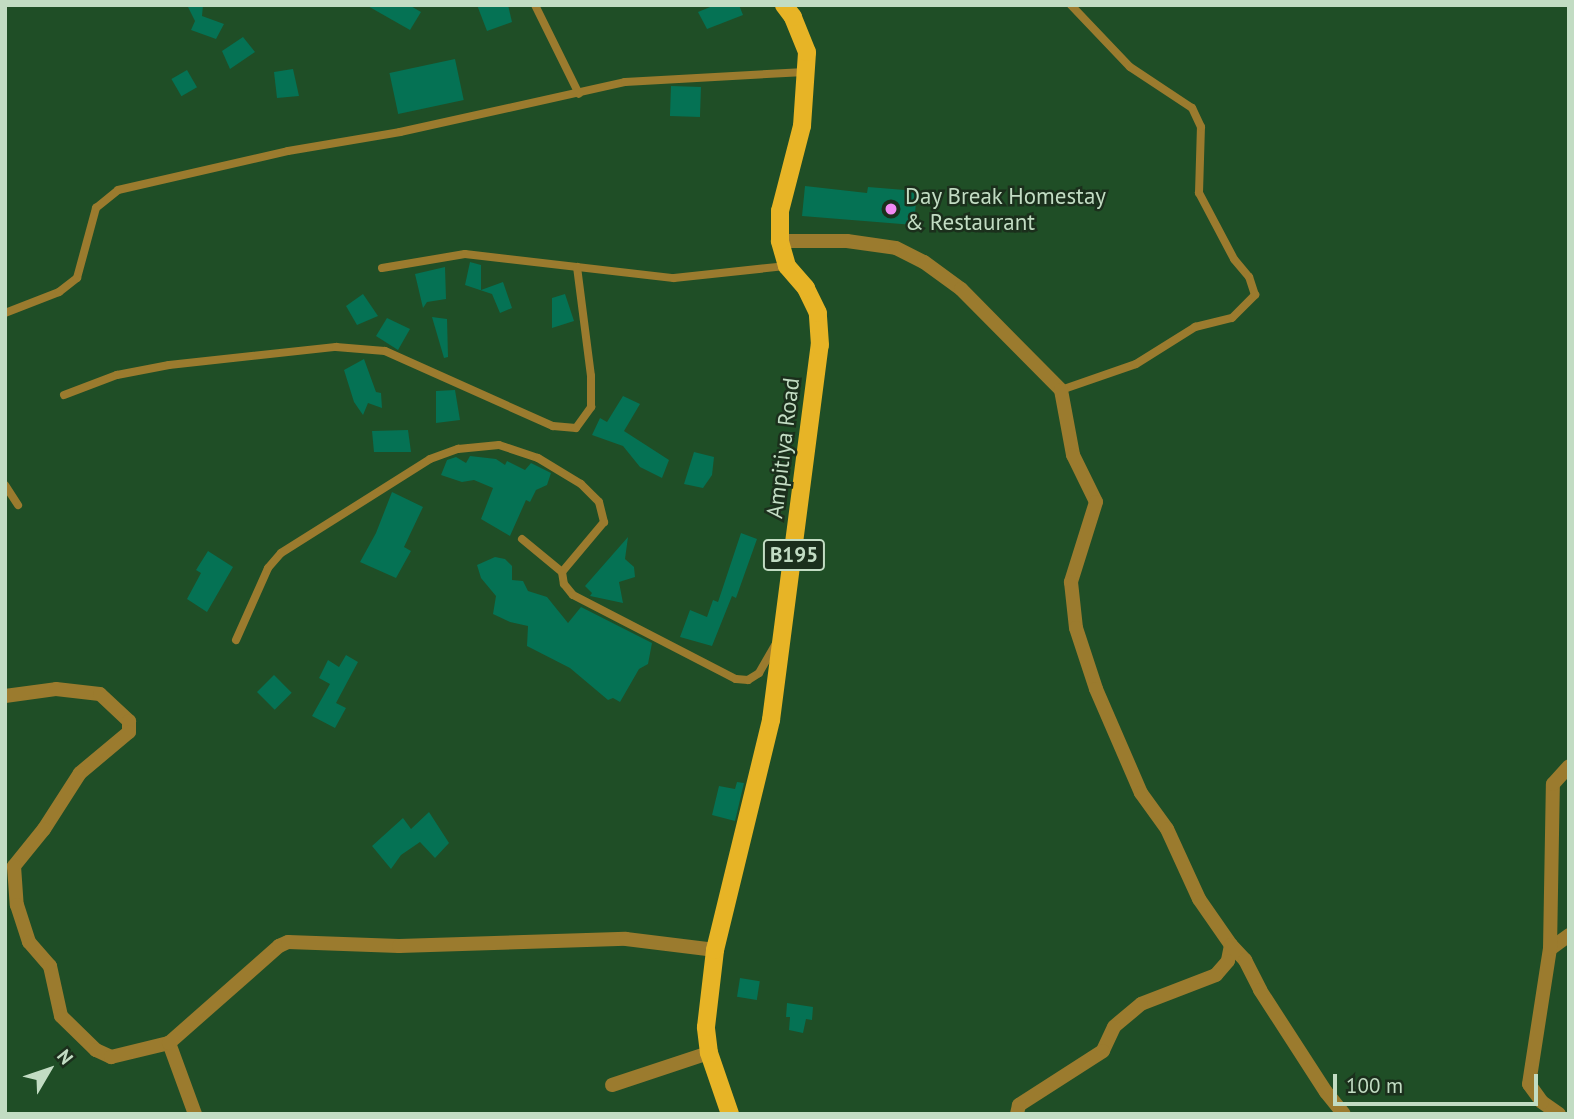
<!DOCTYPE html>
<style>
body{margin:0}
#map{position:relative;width:1574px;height:1119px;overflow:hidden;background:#1f4e26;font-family:"PT Sans",sans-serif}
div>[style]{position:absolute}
.building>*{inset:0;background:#057254;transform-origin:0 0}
.lane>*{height:8px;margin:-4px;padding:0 4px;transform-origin:4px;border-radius:4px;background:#9b7b2e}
.street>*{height:14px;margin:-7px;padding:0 7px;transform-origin:7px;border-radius:7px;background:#9b7b2e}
.primary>*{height:18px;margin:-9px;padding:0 9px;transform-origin:9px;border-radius:9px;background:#e7b426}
.dots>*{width:19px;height:19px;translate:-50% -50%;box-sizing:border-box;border:4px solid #1b2f1c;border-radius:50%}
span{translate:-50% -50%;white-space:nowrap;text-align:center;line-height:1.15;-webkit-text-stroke:5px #1b2f1c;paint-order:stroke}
.shield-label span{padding:2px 5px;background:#1b2f1c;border:2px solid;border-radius:5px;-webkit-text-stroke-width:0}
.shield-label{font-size:21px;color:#c2dcc3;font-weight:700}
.poi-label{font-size:23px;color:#c2dcc3}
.left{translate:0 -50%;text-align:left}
.street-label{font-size:23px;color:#c2dcc3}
.frame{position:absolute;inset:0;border:7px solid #c2dcc3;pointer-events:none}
.north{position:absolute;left:14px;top:1035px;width:70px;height:70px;-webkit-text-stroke:5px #1b2f1c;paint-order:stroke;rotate:51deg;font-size:19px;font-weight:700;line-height:28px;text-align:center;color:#c2dcc3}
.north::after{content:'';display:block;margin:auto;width:24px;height:32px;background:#c2dcc3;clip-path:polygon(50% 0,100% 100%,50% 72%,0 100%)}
.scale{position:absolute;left:1333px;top:1074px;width:205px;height:32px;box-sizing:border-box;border:4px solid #c2dcc3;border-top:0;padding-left:9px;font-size:21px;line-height:24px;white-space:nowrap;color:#c2dcc3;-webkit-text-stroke:5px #1b2f1c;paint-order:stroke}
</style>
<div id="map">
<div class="building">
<i style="clip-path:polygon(187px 5px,203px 5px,202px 16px,224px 24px,216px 39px,191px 30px,195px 21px)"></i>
<i style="clip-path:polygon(366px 5px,409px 5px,421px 12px,410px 30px)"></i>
<i style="clip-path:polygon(477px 5px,508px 5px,512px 22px,487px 31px)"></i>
<i style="clip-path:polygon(715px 5px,739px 5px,743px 15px,707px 29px,698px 12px)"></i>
<i style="clip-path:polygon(243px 37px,255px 52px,230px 69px,222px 51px)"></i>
<i style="left:455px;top:59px;width:42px;height:67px;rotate:78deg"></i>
<i style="clip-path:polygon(293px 69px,299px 96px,277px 98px,274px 72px)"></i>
<i style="left:187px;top:70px;width:20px;height:18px;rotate:60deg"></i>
<i style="left:671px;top:86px;width:30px;height:30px;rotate:2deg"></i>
<i style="clip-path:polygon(805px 186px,867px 193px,868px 187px,917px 191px,914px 225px,802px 216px)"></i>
<i style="clip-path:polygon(470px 262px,481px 265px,481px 290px,503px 282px,512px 308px,500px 313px,492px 294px,465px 285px)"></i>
<i style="clip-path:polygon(445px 267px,446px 299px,427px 302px,423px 308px,415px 274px)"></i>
<i style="clip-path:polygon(363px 294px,378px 316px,357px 325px,346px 306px)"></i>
<i style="clip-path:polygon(565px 294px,574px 321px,552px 328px,552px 298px)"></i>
<i style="clip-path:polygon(432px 317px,447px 319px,448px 357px,444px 358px)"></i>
<i style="clip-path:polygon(387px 318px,410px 329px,398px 350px,376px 336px)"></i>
<i style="clip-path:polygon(364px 359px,376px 392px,381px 393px,382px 408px,368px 403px,363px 415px,354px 402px,344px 370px)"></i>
<i style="clip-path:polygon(455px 390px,460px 420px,436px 423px,436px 391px)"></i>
<i style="clip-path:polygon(623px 396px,640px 404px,624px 431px,669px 460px,662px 478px,640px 467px,623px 446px,592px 435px,600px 418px,607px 422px)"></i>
<i style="clip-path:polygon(408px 430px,411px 452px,374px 452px,372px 431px)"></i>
<i style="clip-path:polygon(694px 452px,714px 457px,712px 475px,703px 488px,684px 484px)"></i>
<i style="clip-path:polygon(470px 456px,496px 459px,505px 465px,507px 461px,525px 470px,531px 463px,551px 473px,547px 485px,536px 490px,530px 502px,526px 500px,510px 536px,481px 519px,493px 488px,474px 480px,462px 482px,441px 475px,447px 460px,456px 457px,466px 463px)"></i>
<i style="clip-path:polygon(392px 492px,423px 507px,404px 547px,411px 551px,396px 578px,360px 562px,376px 533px)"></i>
<i style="clip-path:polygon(741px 533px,757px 539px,736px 598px,732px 596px,712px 646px,680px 637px,690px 610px,707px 617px,713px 600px,718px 602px)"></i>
<i style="clip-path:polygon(628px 537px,625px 559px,634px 567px,635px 577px,619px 582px,623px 603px,590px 596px,592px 593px,585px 586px)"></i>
<i style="clip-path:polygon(208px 551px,233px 567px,207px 612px,187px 599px,201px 573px,196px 570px)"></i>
<i style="clip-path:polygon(495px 557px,505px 559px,512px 566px,512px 580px,523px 581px,528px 591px,547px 597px,568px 623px,581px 607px,652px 643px,648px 664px,639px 669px,620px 702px,613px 698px,608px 700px,570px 668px,527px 646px,528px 626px,510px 622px,493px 614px,496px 596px,481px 578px,477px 565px)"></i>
<i style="clip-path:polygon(346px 655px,358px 662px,336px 703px,346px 708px,335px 728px,312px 716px,330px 684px,319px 678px,328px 660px,339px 667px)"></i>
<i style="left:274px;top:675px;width:25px;height:24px;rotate:45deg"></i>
<i style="clip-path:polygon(737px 782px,744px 783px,735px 821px,712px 815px,719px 786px,735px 789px)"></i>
<i style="clip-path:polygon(429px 812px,449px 843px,435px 858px,420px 842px,401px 855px,391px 869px,372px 846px,403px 818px,411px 829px)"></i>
<i style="left:740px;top:978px;width:20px;height:19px;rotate:9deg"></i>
<i style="clip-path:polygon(787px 1003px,813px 1007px,812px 1020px,806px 1019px,803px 1033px,789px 1030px,790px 1017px,786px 1017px)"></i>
</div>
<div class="lane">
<i style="left:535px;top:5px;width:99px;rotate:63.7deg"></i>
<i style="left:382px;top:268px;width:84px;rotate:-9.6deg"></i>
<i style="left:465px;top:254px;width:210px;rotate:6.6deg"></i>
<i style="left:674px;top:278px;width:114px;rotate:-6.1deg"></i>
<i style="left:5px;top:313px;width:58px;rotate:-21.3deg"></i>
<i style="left:59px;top:292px;width:23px;rotate:-38deg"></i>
<i style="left:77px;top:278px;width:73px;rotate:-74.8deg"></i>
<i style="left:96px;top:208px;width:28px;rotate:-39deg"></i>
<i style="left:118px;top:190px;width:174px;rotate:-12.9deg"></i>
<i style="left:288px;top:151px;width:114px;rotate:-9.6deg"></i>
<i style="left:400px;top:132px;width:230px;rotate:-12.5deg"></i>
<i style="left:625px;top:82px;width:180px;rotate:-3.2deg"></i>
<i style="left:1061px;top:390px;width:79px;rotate:-19.1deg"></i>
<i style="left:1136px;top:364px;width:70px;rotate:-32.1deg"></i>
<i style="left:1195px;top:327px;width:38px;rotate:-14deg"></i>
<i style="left:1232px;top:318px;width:33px;rotate:-45deg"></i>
<i style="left:1255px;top:295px;width:19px;rotate:-108deg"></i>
<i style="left:1249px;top:277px;width:23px;rotate:-130deg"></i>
<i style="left:1234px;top:259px;width:75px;rotate:-117.9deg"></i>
<i style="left:1199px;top:193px;width:66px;rotate:-88.3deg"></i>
<i style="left:1201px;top:127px;width:21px;rotate:-115deg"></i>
<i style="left:1192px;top:108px;width:74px;rotate:-146.5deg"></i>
<i style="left:1130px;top:67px;width:86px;rotate:-133.6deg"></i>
<i style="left:64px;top:395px;width:57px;rotate:-20.7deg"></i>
<i style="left:117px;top:375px;width:53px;rotate:-10.9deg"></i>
<i style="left:169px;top:365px;width:168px;rotate:-6.2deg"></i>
<i style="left:336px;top:347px;width:49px;rotate:4.7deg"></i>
<i style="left:385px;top:351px;width:184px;rotate:24.1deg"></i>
<i style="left:553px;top:426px;width:23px;rotate:5deg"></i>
<i style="left:576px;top:428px;width:26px;rotate:-54deg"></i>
<i style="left:591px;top:407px;width:31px;rotate:-90deg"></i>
<i style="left:591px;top:376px;width:110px;rotate:-97.3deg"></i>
<i style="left:5px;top:485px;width:24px;rotate:57deg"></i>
<i style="left:522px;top:539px;width:52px;rotate:39.5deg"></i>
<i style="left:236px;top:640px;width:79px;rotate:-66deg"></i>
<i style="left:268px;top:568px;width:20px;rotate:-49deg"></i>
<i style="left:281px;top:553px;width:176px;rotate:-32.2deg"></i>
<i style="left:430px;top:459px;width:30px;rotate:-20deg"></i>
<i style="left:458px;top:449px;width:41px;rotate:-5.6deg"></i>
<i style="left:499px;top:445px;width:41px;rotate:18.4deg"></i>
<i style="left:538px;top:458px;width:50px;rotate:31.2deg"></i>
<i style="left:581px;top:484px;width:25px;rotate:45deg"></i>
<i style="left:599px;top:502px;width:21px;rotate:76deg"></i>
<i style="left:604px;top:522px;width:65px;rotate:130deg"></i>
<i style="left:562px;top:572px;width:12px;rotate:81deg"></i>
<i style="left:564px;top:584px;width:14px;rotate:51deg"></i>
<i style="left:573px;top:595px;width:183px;rotate:27.3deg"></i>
<i style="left:736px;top:679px;width:12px;rotate:5deg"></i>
<i style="left:748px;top:680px;width:13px;rotate:-32deg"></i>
<i style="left:759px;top:673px;width:34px;rotate:-60deg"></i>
</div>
<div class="street">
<i style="left:780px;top:241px;width:67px"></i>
<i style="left:847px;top:241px;width:49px;rotate:8.1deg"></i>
<i style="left:896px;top:248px;width:31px;rotate:27deg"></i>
<i style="left:924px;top:262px;width:46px;rotate:36.1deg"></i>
<i style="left:961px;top:289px;width:142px;rotate:45.3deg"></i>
<i style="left:1061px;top:390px;width:66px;rotate:79.5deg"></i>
<i style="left:1073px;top:455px;width:52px;rotate:63.9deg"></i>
<i style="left:1096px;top:502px;width:84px;rotate:107.4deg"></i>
<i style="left:1071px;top:582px;width:46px;rotate:83.8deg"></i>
<i style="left:1076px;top:628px;width:64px;rotate:71.8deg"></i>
<i style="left:1096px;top:689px;width:113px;rotate:66.6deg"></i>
<i style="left:1141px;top:793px;width:44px;rotate:54.2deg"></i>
<i style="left:1167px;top:829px;width:77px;rotate:65.4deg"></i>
<i style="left:1199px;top:899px;width:56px;rotate:55.2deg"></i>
<i style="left:1231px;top:945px;width:16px;rotate:101deg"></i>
<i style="left:1228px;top:961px;width:18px;rotate:131deg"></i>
<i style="left:1216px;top:975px;width:80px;rotate:158.9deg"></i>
<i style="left:1141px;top:1004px;width:35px;rotate:140deg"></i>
<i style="left:1114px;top:1027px;width:26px;rotate:115deg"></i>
<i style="left:1103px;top:1051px;width:100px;rotate:147.3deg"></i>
<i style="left:1019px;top:1105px;width:9px;rotate:103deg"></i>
<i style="left:5px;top:696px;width:51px;rotate:-7.8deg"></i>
<i style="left:56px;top:689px;width:44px;rotate:6.5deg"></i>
<i style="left:100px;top:694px;width:40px;rotate:43deg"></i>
<i style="left:129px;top:721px;width:11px;rotate:90deg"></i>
<i style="left:129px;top:732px;width:64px;rotate:140.1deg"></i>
<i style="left:80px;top:773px;width:67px;rotate:122.7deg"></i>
<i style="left:44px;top:829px;width:48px;rotate:129deg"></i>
<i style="left:14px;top:866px;width:39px;rotate:86deg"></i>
<i style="left:17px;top:905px;width:39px;rotate:72deg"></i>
<i style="left:29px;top:942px;width:32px;rotate:49deg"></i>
<i style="left:50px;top:966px;width:51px;rotate:77.6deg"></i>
<i style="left:61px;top:1016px;width:49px;rotate:44.2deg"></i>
<i style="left:96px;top:1050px;width:17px;rotate:25deg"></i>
<i style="left:111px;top:1057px;width:60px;rotate:-13.6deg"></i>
<i style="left:1231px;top:945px;width:21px;rotate:47deg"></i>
<i style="left:1245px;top:960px;width:34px;rotate:63deg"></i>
<i style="left:1260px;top:990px;width:121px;rotate:57.1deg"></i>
<i style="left:1326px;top:1092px;width:28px;rotate:51deg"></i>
<i style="left:1550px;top:949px;width:24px;rotate:-36deg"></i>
<i style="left:612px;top:1085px;width:102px;rotate:-18.3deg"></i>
<i style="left:195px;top:1114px;width:76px;rotate:-110.1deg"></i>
<i style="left:169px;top:1043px;width:147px;rotate:-41.4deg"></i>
<i style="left:279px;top:946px;width:10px;rotate:-24deg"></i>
<i style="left:288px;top:942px;width:111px;rotate:2.1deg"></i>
<i style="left:399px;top:946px;width:227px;rotate:-1.8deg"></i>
<i style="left:626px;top:939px;width:90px;rotate:7deg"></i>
<i style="left:1559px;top:1114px;width:21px;rotate:-145deg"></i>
<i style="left:1542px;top:1102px;width:22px;rotate:-126deg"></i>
<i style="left:1529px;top:1084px;width:137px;rotate:-81.2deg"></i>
<i style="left:1550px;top:949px;width:165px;rotate:-89deg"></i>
<i style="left:1553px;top:784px;width:24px;rotate:-48deg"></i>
</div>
<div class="primary">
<i style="left:730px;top:1114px;width:65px;rotate:-109deg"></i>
<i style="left:709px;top:1053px;width:26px;rotate:-97deg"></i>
<i style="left:706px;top:1027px;width:78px;rotate:-83.3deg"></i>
<i style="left:715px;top:950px;width:237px;rotate:-76.3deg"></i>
<i style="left:771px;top:720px;width:378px;rotate:-82.6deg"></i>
<i style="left:820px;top:345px;width:32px;rotate:-94deg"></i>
<i style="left:818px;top:313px;width:28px;rotate:-116deg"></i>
<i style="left:806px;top:288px;width:29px;rotate:-131deg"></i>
<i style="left:787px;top:266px;width:26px;rotate:-106deg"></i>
<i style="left:780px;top:241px;width:30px;rotate:-90deg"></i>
<i style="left:780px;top:211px;width:88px;rotate:-75.5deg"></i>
<i style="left:802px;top:126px;width:74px;rotate:-86.1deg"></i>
<i style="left:807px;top:52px;width:38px;rotate:-112deg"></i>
<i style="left:793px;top:17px;width:15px;rotate:-127deg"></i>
</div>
<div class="dots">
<i style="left:891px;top:209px;background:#f28af3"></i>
</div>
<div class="shield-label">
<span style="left:794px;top:555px">B195</span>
</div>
<div class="poi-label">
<span class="left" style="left:905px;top:209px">Day Break Homestay<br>&amp; Restaurant</span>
</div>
<div class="street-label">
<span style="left:783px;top:448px;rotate:-83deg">Ampitiya Road</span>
</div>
<div class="frame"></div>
<div class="north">N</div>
<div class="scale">100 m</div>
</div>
